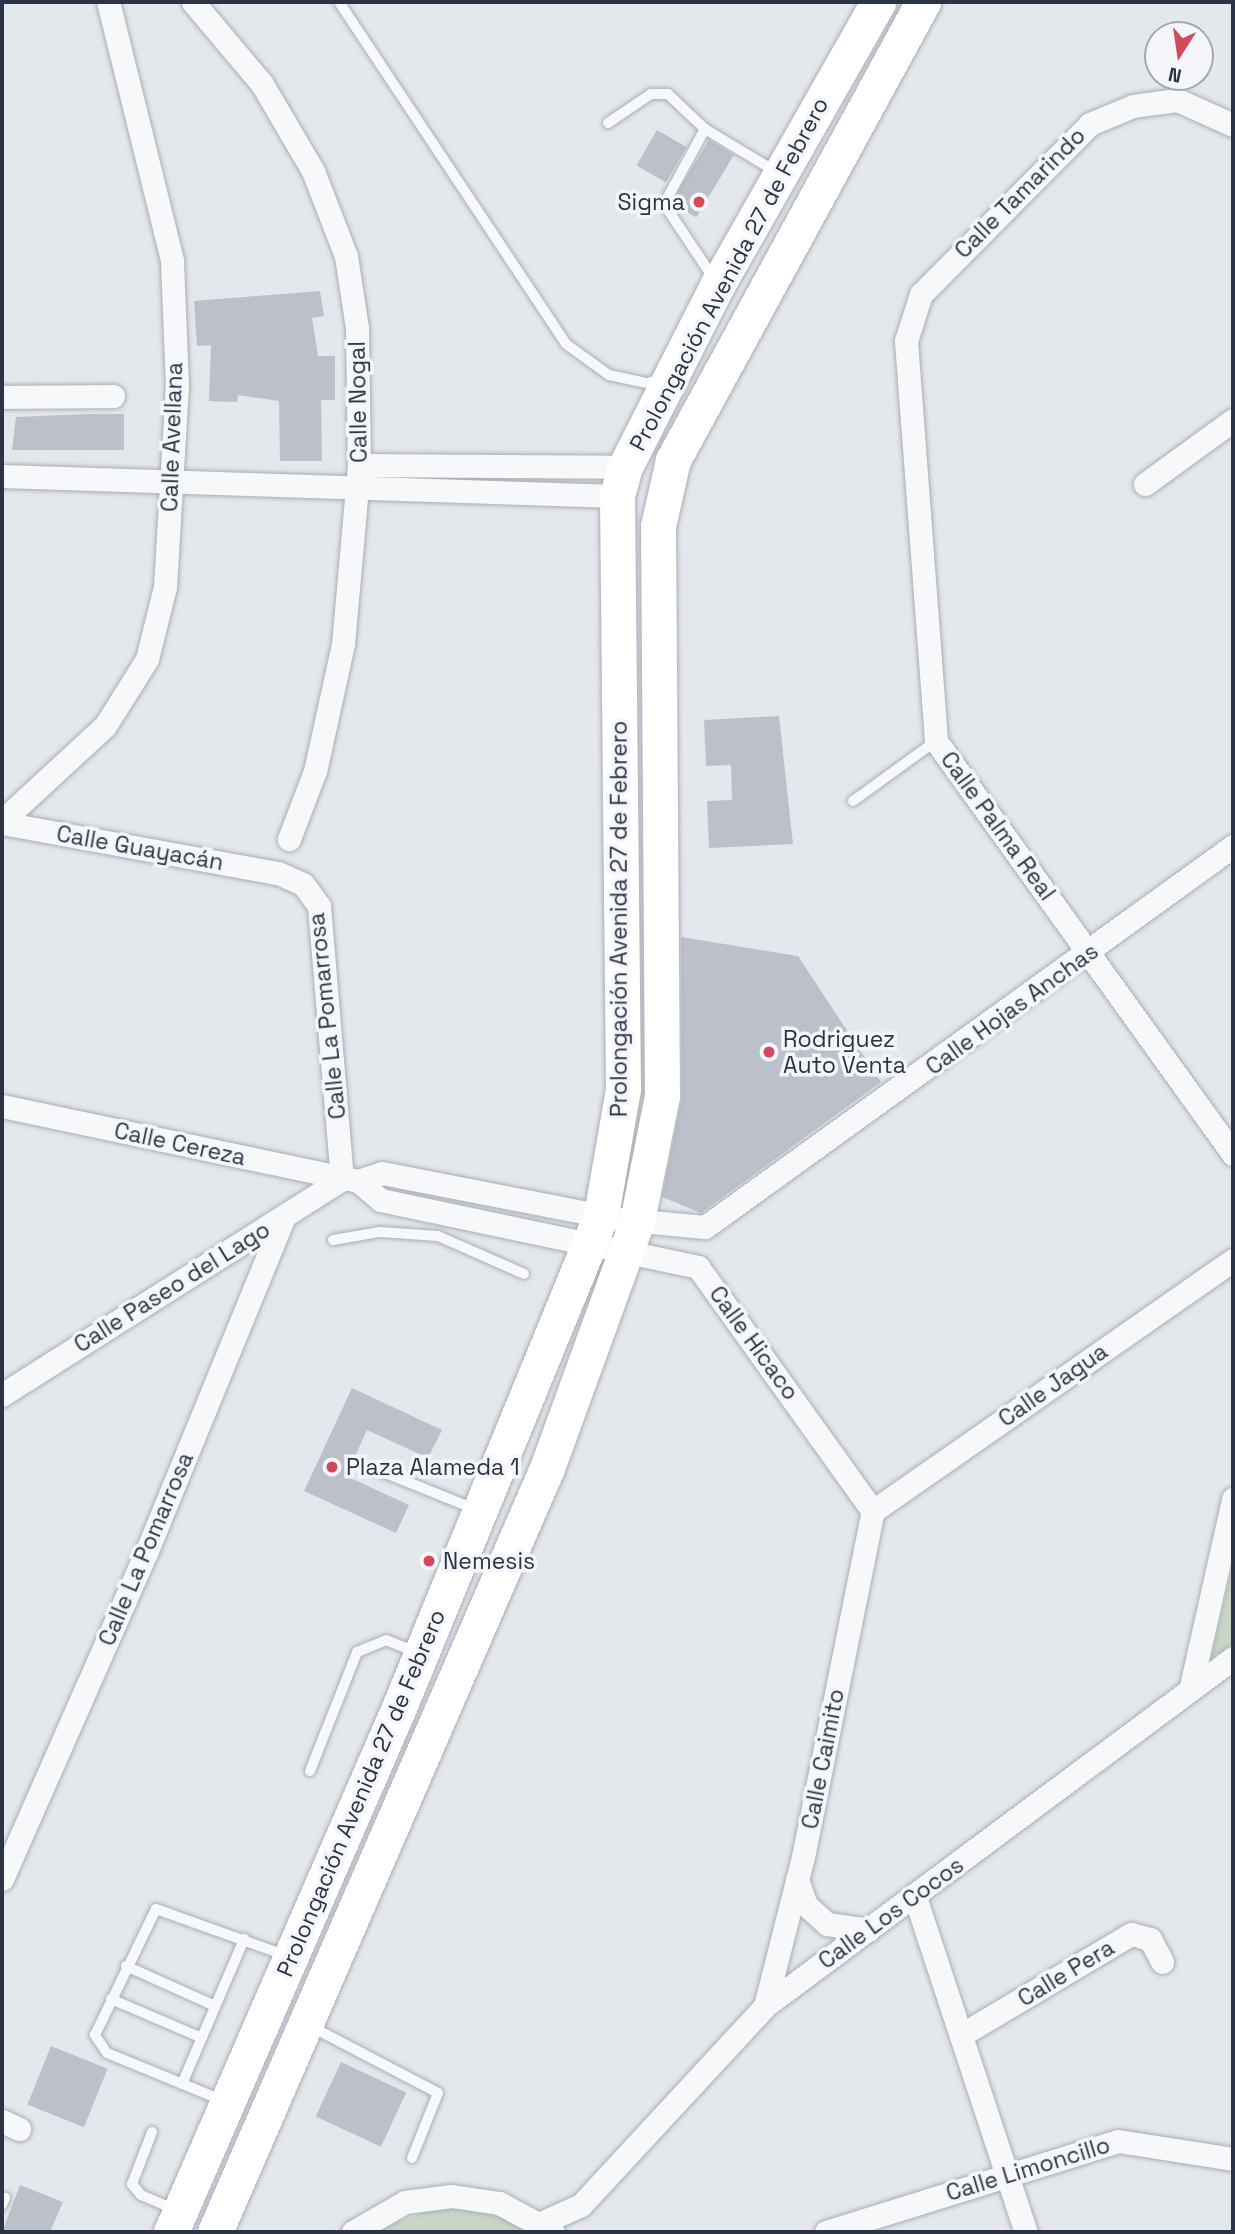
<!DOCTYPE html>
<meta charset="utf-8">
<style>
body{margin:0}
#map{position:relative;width:1235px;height:2234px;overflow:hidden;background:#e4e7ec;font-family:"Space Grotesk",sans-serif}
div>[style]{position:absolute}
.green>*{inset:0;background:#c9d6c5}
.building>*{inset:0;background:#bbc0ca;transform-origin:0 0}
.roads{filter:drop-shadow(0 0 2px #a9aeb7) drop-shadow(0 0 2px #a9aeb7)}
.lane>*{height:10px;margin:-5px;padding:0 5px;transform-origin:5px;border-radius:5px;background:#f7f8fa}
.street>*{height:23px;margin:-11.5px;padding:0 11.5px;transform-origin:11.5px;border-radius:11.5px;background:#f7f8fa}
.primary>*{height:35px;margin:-17.5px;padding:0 17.5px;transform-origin:17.5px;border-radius:17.5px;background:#fff}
.dots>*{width:19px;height:19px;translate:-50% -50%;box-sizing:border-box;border:4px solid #f4f6f9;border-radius:50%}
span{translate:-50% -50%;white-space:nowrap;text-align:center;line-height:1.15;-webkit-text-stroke:7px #f4f6f9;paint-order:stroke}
.street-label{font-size:23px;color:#2b3445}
.poi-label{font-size:23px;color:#2b3445}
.right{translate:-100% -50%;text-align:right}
.left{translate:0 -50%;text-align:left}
.frame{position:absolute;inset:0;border:4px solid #2b3445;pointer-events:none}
.north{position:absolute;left:1144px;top:21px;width:70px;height:70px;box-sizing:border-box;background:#f4f6f9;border:2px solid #a4a8b1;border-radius:50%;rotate:192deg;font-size:19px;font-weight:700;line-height:28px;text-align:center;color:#2b3445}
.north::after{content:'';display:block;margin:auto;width:24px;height:32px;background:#d1495b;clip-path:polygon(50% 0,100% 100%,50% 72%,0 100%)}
</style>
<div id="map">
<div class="green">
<i style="clip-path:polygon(1233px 1565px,1233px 1644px,1211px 1658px)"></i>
<i style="clip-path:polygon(434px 2208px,486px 2211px,534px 2232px,372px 2232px)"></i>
</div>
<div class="building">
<i style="left:657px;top:130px;width:34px;height:41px;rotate:30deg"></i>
<i style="left:709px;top:140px;width:29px;height:73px;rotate:31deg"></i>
<i style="clip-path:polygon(320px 291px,324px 316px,312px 318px,318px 356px,335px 356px,335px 400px,321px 400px,322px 461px,280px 461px,279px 401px,238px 395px,237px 402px,209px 401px,211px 345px,197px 346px,194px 301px)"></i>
<i style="clip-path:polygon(89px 414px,124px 414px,124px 450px,12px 450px,16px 417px)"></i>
<i style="clip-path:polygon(779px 716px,793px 844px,709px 848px,707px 801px,732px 800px,731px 765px,706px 766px,704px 720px)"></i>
<i style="clip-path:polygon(681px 937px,798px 956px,881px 1082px,701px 1213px,662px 1197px,682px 1096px)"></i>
<i style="clip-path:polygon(352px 1388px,442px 1430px,428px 1458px,367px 1430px,346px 1476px,409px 1505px,396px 1533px,304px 1491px)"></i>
<i style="left:51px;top:2046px;width:61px;height:63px;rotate:22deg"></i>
<i style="left:341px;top:2062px;width:72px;height:60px;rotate:25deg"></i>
<i style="clip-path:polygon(20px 2185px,63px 2202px,50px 2232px,2px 2232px)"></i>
</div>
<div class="roads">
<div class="lane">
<i style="left:339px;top:2px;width:410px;rotate:56.4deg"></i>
<i style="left:566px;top:344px;width:53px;rotate:35.8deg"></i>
<i style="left:609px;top:375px;width:39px;rotate:12deg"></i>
<i style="left:647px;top:383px;width:16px;rotate:-15deg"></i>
<i style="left:608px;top:123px;width:52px;rotate:-34deg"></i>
<i style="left:651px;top:94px;width:17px"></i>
<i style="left:668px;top:94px;width:51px;rotate:43.4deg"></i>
<i style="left:705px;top:129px;width:82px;rotate:31deg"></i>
<i style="left:705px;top:129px;width:85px;rotate:118.7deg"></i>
<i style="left:664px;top:204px;width:90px;rotate:56.3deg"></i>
<i style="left:853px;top:801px;width:102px;rotate:-35.9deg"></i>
<i style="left:333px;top:1240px;width:48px;rotate:-9.7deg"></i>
<i style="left:380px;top:1232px;width:58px;rotate:3.9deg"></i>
<i style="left:438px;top:1236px;width:94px;rotate:23.8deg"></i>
<i style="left:378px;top:1470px;width:107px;rotate:22deg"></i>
<i style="left:310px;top:1771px;width:128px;rotate:-68.4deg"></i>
<i style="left:357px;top:1652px;width:31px;rotate:-22deg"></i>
<i style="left:386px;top:1640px;width:35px;rotate:22deg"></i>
<i style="left:126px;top:1966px;width:98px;rotate:24.2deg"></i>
<i style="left:111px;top:1999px;width:99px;rotate:23.2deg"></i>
<i style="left:310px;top:2026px;width:144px;rotate:27.6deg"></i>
<i style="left:438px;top:2093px;width:70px;rotate:111.8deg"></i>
<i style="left:182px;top:2084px;width:158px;rotate:-66.8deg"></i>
<i style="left:224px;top:2101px;width:126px;rotate:-157.7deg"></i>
<i style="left:107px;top:2053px;width:22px;rotate:-124deg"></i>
<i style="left:95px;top:2035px;width:140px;rotate:-64.2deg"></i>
<i style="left:156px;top:1909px;width:139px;rotate:19.7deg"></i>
<i style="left:152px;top:2132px;width:56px;rotate:111deg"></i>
<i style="left:132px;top:2184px;width:14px;rotate:51deg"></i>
<i style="left:141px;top:2195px;width:39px;rotate:23deg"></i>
<i style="left:2px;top:2205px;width:8px;rotate:-67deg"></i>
</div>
<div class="street">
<i style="left:193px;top:2px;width:107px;rotate:49.9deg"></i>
<i style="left:262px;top:84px;width:101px;rotate:59.6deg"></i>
<i style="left:313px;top:171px;width:91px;rotate:68.8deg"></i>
<i style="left:346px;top:256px;width:73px;rotate:81.3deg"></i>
<i style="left:357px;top:328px;width:137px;rotate:89.2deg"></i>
<i style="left:359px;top:465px;width:180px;rotate:95.1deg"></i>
<i style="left:343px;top:644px;width:130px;rotate:102.4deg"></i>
<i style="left:315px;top:771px;width:73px;rotate:110.9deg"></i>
<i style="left:1233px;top:125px;width:61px;rotate:-155.9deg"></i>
<i style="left:1177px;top:100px;width:44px;rotate:172.2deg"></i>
<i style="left:1133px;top:106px;width:47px;rotate:157.3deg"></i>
<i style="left:1090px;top:124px;width:240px;rotate:134.8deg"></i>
<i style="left:921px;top:294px;width:49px;rotate:107.7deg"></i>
<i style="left:906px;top:341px;width:401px;rotate:85.7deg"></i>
<i style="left:936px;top:741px;width:509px;rotate:54.28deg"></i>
<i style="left:2px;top:397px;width:111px;rotate:-0.5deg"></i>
<i style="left:359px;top:465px;width:266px;rotate:0.4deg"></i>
<i style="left:2px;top:476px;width:615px;rotate:1.86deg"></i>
<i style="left:1145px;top:484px;width:109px;rotate:-36deg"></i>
<i style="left:2px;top:821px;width:140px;rotate:-42.7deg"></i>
<i style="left:105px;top:726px;width:79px;rotate:-57.9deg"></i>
<i style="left:147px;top:659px;width:74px;rotate:-76deg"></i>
<i style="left:165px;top:587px;width:201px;rotate:-86.6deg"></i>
<i style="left:177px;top:386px;width:126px;rotate:-92.3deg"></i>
<i style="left:172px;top:260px;width:266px;rotate:-103.9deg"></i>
<i style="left:2px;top:823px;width:280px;rotate:10.3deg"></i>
<i style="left:278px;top:873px;width:27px;rotate:24deg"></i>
<i style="left:303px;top:884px;width:27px;rotate:54deg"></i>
<i style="left:319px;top:906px;width:274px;rotate:85.2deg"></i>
<i style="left:342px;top:1179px;width:403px;rotate:147.6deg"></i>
<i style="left:2px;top:1106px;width:364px;rotate:11.9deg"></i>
<i style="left:358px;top:1181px;width:25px;rotate:-18deg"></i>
<i style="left:382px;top:1173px;width:241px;rotate:11deg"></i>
<i style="left:619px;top:1219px;width:86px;rotate:5.3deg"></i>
<i style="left:705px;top:1227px;width:651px;rotate:-35.81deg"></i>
<i style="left:358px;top:1181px;width:30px;rotate:40deg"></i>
<i style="left:381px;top:1200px;width:324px;rotate:11.9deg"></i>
<i style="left:698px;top:1267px;width:300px;rotate:54.4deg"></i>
<i style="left:873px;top:1511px;width:439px;rotate:-34.9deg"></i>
<i style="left:1191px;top:1686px;width:192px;rotate:-77.3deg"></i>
<i style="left:2px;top:1879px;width:356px;rotate:-66.2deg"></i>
<i style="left:146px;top:1553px;width:364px;rotate:-67.7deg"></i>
<i style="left:797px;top:1879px;width:28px;rotate:71deg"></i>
<i style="left:806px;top:1905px;width:28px;rotate:42deg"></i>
<i style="left:827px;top:1924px;width:42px;rotate:8.1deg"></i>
<i style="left:915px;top:1897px;width:353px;rotate:71.7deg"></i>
<i style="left:765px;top:2006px;width:154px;rotate:-75.7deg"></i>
<i style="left:803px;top:1857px;width:353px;rotate:-78.6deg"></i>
<i style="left:961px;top:2035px;width:198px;rotate:-30.7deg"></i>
<i style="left:1131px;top:1934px;width:20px;rotate:15deg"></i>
<i style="left:1150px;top:1939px;width:26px;rotate:62deg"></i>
<i style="left:2px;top:2121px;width:19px;rotate:25deg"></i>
<i style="left:541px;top:2223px;width:44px;rotate:-24.2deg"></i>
<i style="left:581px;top:2205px;width:271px;rotate:-47.2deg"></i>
<i style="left:765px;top:2006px;width:583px;rotate:-36.63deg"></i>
<i style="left:353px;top:2232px;width:60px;rotate:-30deg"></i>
<i style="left:405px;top:2202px;width:47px;rotate:-7.3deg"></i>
<i style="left:452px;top:2196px;width:48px;rotate:8.5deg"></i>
<i style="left:499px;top:2203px;width:61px;rotate:28.2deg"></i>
<i style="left:826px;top:2232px;width:306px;rotate:-17.3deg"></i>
<i style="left:1118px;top:2141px;width:116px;rotate:8.9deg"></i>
</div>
<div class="primary">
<i style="left:171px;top:2232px;width:569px;rotate:-66.5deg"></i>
<i style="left:398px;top:1710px;width:535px;rotate:-67.7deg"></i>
<i style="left:601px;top:1215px;width:128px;rotate:-80.1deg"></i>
<i style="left:623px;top:1089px;width:593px;rotate:-90.58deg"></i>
<i style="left:617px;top:496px;width:30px;rotate:-75deg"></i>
<i style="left:625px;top:467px;width:205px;rotate:-63.1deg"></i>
<i style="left:718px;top:284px;width:324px;rotate:-60.4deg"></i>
<i style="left:215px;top:2232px;width:833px;rotate:-66.51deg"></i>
<i style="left:547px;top:1468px;width:263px;rotate:-70deg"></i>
<i style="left:637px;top:1221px;width:127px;rotate:-78.7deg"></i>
<i style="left:662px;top:1096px;width:570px;rotate:-90.4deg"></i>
<i style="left:658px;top:526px;width:68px;rotate:-77.2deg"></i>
<i style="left:673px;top:460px;width:522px;rotate:-61.37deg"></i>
</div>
</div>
<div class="dots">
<i style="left:699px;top:202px;background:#d1495b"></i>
<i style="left:769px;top:1052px;background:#d1495b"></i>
<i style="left:332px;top:1467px;background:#d1495b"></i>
<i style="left:429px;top:1561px;background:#d1495b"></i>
</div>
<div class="street-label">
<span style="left:1020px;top:193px;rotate:-45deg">Calle Tamarindo</span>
<span style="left:729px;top:274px;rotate:-62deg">Prolongación Avenida 27 de Febrero</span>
<span style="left:358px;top:402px;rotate:-91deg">Calle Nogal</span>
<span style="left:172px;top:437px;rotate:-88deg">Calle Avellana</span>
<span style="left:998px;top:826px;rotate:54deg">Calle Palma Real</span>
<span style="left:140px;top:848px;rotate:10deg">Calle Guayacán</span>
<span style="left:619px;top:919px;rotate:-90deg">Prolongación Avenida 27 de Febrero</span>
<span style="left:1012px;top:1009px;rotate:-36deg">Calle Hojas Anchas</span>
<span style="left:327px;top:1016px;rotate:-96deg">Calle La Pomarrosa</span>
<span style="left:180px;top:1144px;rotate:12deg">Calle Cereza</span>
<span style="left:172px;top:1287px;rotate:-32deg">Calle Paseo del Lago</span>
<span style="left:754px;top:1343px;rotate:54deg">Calle Hicaco</span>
<span style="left:1053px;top:1385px;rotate:-35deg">Calle Jagua</span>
<span style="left:146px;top:1549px;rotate:-67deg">Calle La Pomarrosa</span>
<span style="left:823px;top:1759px;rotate:-79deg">Calle Caimito</span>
<span style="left:361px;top:1793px;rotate:-67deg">Prolongación Avenida 27 de Febrero</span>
<span style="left:891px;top:1913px;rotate:-36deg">Calle Los Cocos</span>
<span style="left:1066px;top:1973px;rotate:-31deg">Calle Pera</span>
<span style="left:1028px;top:2169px;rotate:-17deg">Calle Limoncillo</span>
</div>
<div class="poi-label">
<span class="right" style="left:685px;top:202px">Sigma</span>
<span class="left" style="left:783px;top:1052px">Rodriguez<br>Auto Venta</span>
<span class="left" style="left:346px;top:1467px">Plaza Alameda 1</span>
<span class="left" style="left:443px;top:1561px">Nemesis</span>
</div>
<div class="frame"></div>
<div class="north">N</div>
</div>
